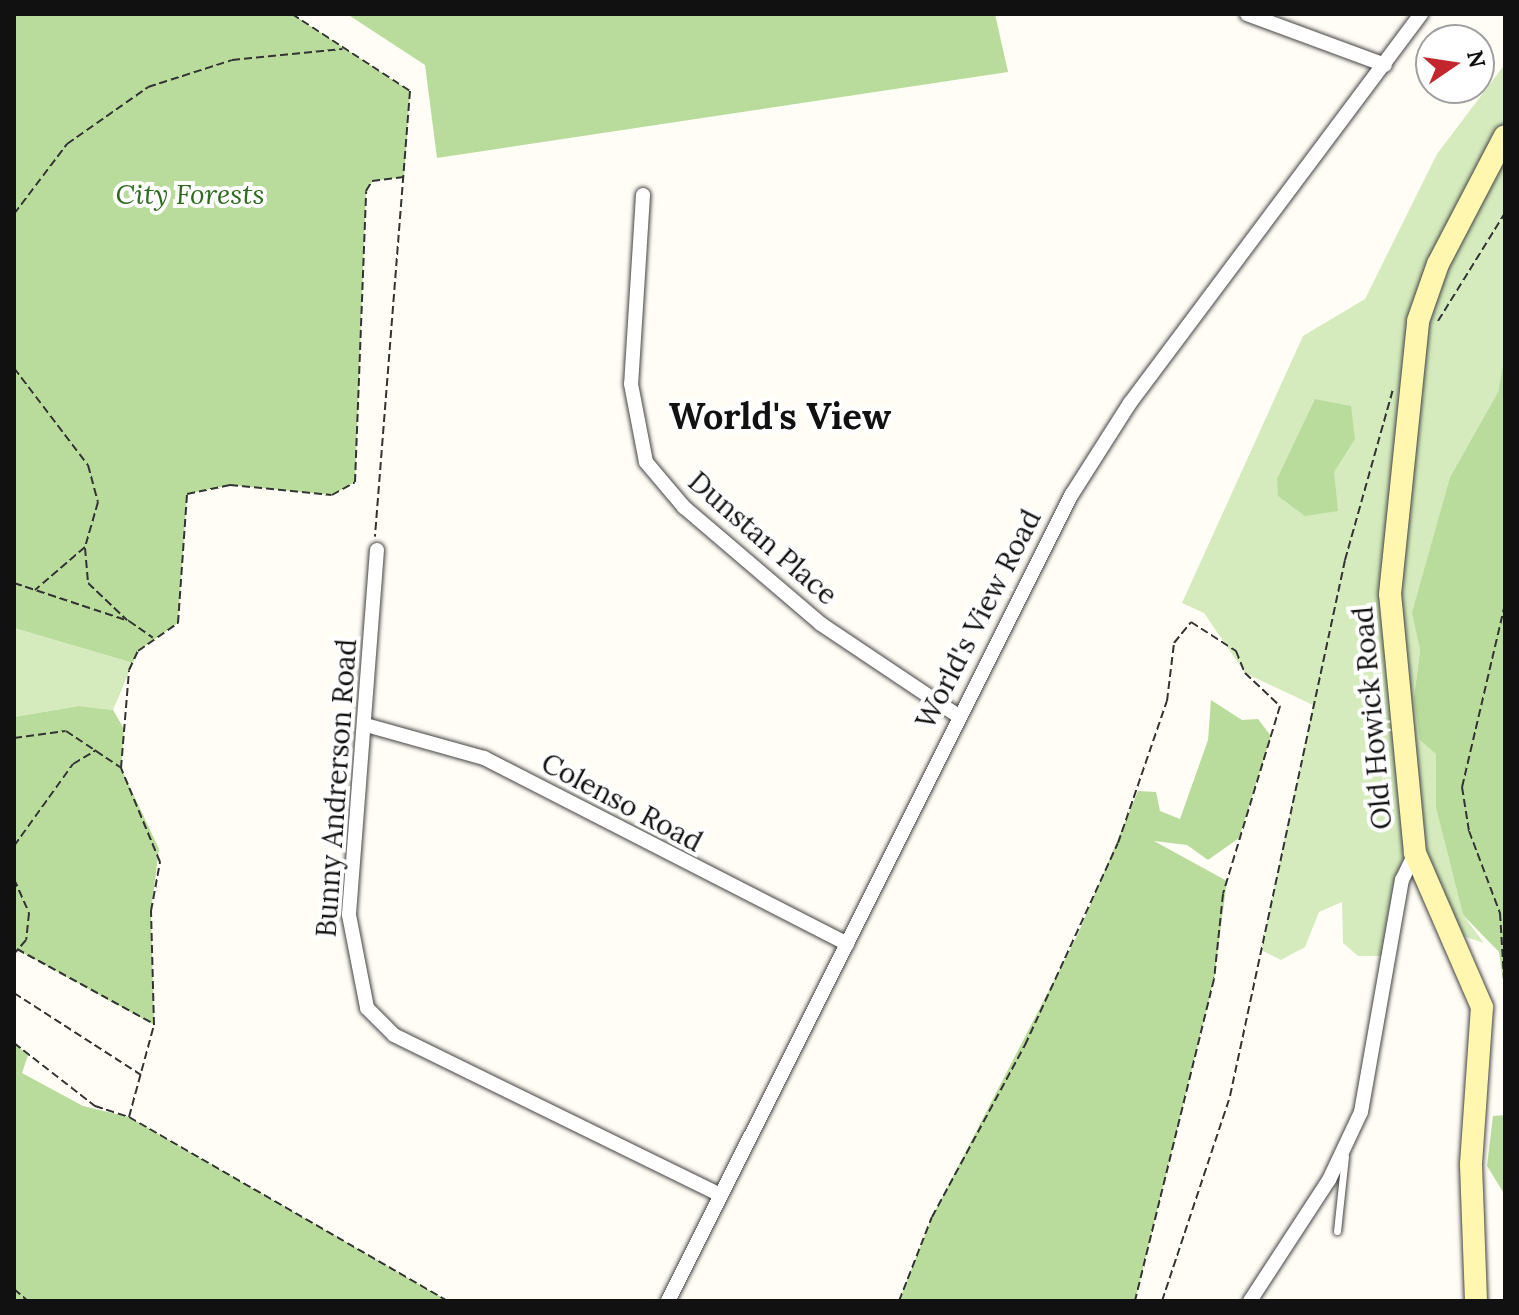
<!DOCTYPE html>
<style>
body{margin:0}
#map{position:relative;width:1519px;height:1315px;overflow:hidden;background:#fffdf5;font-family:Lora,serif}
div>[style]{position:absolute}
.green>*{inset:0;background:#d5ebbd}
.forest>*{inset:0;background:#b9dc9c}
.path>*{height:2px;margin-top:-1px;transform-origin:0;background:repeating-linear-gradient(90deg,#333 0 8px,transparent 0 12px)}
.roads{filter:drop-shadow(0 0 2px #444) drop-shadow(0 0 2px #444)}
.service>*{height:7px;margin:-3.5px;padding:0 3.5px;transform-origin:3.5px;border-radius:3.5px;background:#fff}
.minor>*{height:14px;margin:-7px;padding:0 7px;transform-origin:7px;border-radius:7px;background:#fff}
.secondary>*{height:22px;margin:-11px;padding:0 11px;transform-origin:11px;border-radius:11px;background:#fff6b0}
span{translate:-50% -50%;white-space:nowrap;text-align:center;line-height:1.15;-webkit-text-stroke:8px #fff;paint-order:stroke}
.park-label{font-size:28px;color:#2f6b1f;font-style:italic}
.street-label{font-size:28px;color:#111}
.district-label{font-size:36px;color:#111;font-weight:700}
.frame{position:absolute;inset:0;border:16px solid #111;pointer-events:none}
.north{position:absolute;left:1415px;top:24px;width:80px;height:80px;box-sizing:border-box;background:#fff;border:2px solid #a0a0a0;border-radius:50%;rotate:77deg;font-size:22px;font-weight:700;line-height:32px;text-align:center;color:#111}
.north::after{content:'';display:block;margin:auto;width:28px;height:36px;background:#c4262e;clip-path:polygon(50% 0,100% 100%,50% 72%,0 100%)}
</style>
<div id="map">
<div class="green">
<i style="clip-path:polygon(1505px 64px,1505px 353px,1498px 392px,1450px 477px,1413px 613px,1420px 650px,1414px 698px,1436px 754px,1436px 808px,1463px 915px,1484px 943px,1448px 931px,1416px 854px,1391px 956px,1358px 956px,1343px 943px,1342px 902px,1319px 912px,1305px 947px,1281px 960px,1261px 950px,1313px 705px,1245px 673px,1204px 613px,1182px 603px,1303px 336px,1365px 299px,1437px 154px)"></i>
<i style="clip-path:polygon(14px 628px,133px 663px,113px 710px,79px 706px,14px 717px)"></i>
</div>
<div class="forest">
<i style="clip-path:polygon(14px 14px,292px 14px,410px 91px,404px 177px,373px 181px,366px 191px,355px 482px,332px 495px,230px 485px,187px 494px,178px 623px,138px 651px,133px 663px,14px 628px)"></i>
<i style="clip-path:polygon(347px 14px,995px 14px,1008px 72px,437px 158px,425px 65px)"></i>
<i style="clip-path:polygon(1505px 353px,1505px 995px,1499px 952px,1463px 915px,1436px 808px,1436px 754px,1420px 740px,1414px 698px,1420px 650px,1412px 613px,1450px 477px,1498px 392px)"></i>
<i style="clip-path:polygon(1315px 399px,1351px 406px,1355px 439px,1334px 472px,1338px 511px,1305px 516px,1278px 496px,1277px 479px)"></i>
<i style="clip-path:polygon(1211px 700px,1242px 720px,1258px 719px,1271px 736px,1239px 838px,1208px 860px,1187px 845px,1154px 841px,1227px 881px,1214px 979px,1135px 1301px,899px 1301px,932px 1217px,1078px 934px,1138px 791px,1156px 792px,1160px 811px,1180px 819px,1208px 740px)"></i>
<i style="clip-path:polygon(79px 706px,113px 710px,124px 729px,121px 768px,159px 849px,151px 911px,154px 1025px,14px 948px,14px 717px)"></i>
<i style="clip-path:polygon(14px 1043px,28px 1055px,22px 1073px,83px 1106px,129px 1117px,448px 1301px,14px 1301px)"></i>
<i style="clip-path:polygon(1505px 1115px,1505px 1195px,1487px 1166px,1493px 1116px)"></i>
</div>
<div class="path">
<i style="left:292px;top:14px;width:141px;rotate:33.1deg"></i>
<i style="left:410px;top:91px;width:447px;rotate:94.5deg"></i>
<i style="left:14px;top:214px;width:88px;rotate:-52.9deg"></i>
<i style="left:67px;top:144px;width:99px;rotate:-35.1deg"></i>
<i style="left:148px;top:87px;width:88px;rotate:-17.8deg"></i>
<i style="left:232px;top:60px;width:111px;rotate:-5.7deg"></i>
<i style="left:1438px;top:321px;width:127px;rotate:-58.2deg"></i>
<i style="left:14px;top:368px;width:122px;rotate:52.7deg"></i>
<i style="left:88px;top:465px;width:38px;rotate:75deg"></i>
<i style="left:98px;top:502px;width:47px;rotate:106.1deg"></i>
<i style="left:85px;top:547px;width:66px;rotate:139.3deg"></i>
<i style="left:85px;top:548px;width:35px;rotate:85deg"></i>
<i style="left:88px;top:583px;width:54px;rotate:43.5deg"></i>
<i style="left:14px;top:583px;width:121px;rotate:18.3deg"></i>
<i style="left:129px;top:621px;width:29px;rotate:35deg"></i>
<i style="left:1505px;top:604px;width:188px;rotate:103.2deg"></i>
<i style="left:1462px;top:787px;width:45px;rotate:81deg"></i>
<i style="left:1469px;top:831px;width:88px;rotate:69.3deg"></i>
<i style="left:1500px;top:913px;width:82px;rotate:86.5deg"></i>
<i style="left:14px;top:738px;width:52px;rotate:-7.7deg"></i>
<i style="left:66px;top:731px;width:65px;rotate:33.7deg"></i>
<i style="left:14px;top:846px;width:101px;rotate:-54.3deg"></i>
<i style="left:73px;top:764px;width:27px;rotate:-31deg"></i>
<i style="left:14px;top:879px;width:37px;rotate:66deg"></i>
<i style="left:29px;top:913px;width:27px;rotate:96deg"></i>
<i style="left:26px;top:940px;width:18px;rotate:131deg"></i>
<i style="left:17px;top:949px;width:154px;rotate:28.7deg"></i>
<i style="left:14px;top:993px;width:151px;rotate:32.8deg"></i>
<i style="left:14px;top:1043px;width:103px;rotate:37.9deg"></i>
<i style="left:95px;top:1106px;width:36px;rotate:18deg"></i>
<i style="left:129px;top:1117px;width:368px;rotate:30deg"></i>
<i style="left:129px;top:1117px;width:95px;rotate:-74.8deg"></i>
<i style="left:154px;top:1025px;width:114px;rotate:-91.5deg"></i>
<i style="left:151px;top:911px;width:50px;rotate:-79.6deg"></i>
<i style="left:160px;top:862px;width:102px;rotate:-112.5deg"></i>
<i style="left:121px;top:768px;width:98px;rotate:-85.3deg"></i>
<i style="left:129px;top:670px;width:21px;rotate:-65deg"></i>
<i style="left:138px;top:651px;width:49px;rotate:-35deg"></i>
<i style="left:178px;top:623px;width:129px;rotate:-86deg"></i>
<i style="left:187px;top:494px;width:44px;rotate:-11.8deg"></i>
<i style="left:230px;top:485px;width:102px;rotate:5.6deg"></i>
<i style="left:332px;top:495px;width:26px;rotate:-29deg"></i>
<i style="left:355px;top:482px;width:291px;rotate:-87.8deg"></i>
<i style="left:366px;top:191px;width:12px;rotate:-59deg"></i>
<i style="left:372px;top:181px;width:32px;rotate:-7deg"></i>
<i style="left:14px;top:1289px;width:18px;rotate:41deg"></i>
<i style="left:899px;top:1301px;width:90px;rotate:-68.6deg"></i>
<i style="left:932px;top:1217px;width:196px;rotate:-61.6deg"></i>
<i style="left:1025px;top:1045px;width:222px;rotate:-65.3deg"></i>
<i style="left:1118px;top:843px;width:150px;rotate:-71deg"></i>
<i style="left:1167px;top:701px;width:58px;rotate:-83.1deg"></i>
<i style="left:1174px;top:643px;width:27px;rotate:-51deg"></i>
<i style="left:1191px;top:622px;width:54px;rotate:32.8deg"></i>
<i style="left:1236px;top:651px;width:24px;rotate:68deg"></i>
<i style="left:1245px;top:673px;width:48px;rotate:43.3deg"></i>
<i style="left:1280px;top:706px;width:196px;rotate:106.9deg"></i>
<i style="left:1223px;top:894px;width:85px;rotate:96deg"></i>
<i style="left:1214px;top:979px;width:332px;rotate:103.8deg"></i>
<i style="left:1162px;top:1301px;width:216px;rotate:-71.6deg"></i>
<i style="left:1230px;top:1096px;width:548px;rotate:-77.89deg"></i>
<i style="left:1345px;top:560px;width:178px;rotate:-74.3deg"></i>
</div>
<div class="roads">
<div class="service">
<i style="left:1337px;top:1231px;width:75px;rotate:-83.9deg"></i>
</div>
<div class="minor">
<i style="left:1247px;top:14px;width:147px;rotate:20.3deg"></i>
<i style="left:643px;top:195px;width:189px;rotate:93.6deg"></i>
<i style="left:631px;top:384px;width:79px;rotate:79.1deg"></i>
<i style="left:646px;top:462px;width:59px;rotate:49.8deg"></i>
<i style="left:684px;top:507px;width:180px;rotate:40.5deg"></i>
<i style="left:821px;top:624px;width:164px;rotate:33.8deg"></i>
<i style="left:377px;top:550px;width:366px;rotate:94.4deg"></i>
<i style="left:349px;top:915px;width:95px;rotate:79deg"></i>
<i style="left:367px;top:1008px;width:38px;rotate:45deg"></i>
<i style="left:394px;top:1035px;width:364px;rotate:26.1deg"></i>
<i style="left:366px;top:725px;width:123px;rotate:15.6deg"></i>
<i style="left:484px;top:758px;width:408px;rotate:27.1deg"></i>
<i style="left:668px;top:1301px;width:902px;rotate:-63.41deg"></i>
<i style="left:1072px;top:494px;width:108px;rotate:-57.5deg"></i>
<i style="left:1130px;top:403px;width:486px;rotate:-53.2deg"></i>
<i style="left:1250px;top:1301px;width:145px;rotate:-56.9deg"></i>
<i style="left:1329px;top:1180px;width:75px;rotate:-64.8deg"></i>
<i style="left:1361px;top:1112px;width:236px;rotate:-80deg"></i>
<i style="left:1402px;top:880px;width:30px;rotate:-64deg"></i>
</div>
<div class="secondary">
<i style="left:1476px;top:1301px;width:137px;rotate:-92.1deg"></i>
<i style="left:1471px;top:1164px;width:157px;rotate:-86deg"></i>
<i style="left:1482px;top:1007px;width:168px;rotate:-113.5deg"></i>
<i style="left:1415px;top:853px;width:260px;rotate:-95.5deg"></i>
<i style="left:1390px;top:594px;width:274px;rotate:-84.1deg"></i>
<i style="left:1418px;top:321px;width:60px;rotate:-70.7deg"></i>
<i style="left:1438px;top:264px;width:144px;rotate:-62.4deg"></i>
</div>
</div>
<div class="park-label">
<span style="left:190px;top:194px">City Forests</span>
</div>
<div class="street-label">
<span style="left:763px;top:538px;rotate:41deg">Dunstan Place</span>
<span style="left:978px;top:619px;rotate:-63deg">World's View Road</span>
<span style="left:1372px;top:718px;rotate:-95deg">Old Howick Road</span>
<span style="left:336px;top:788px;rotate:-86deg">Bunny Andrerson Road</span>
<span style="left:622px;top:802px;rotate:28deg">Colenso Road</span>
</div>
<div class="district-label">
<span style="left:780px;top:417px">World's View</span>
</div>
<div class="frame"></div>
<div class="north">N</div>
</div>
